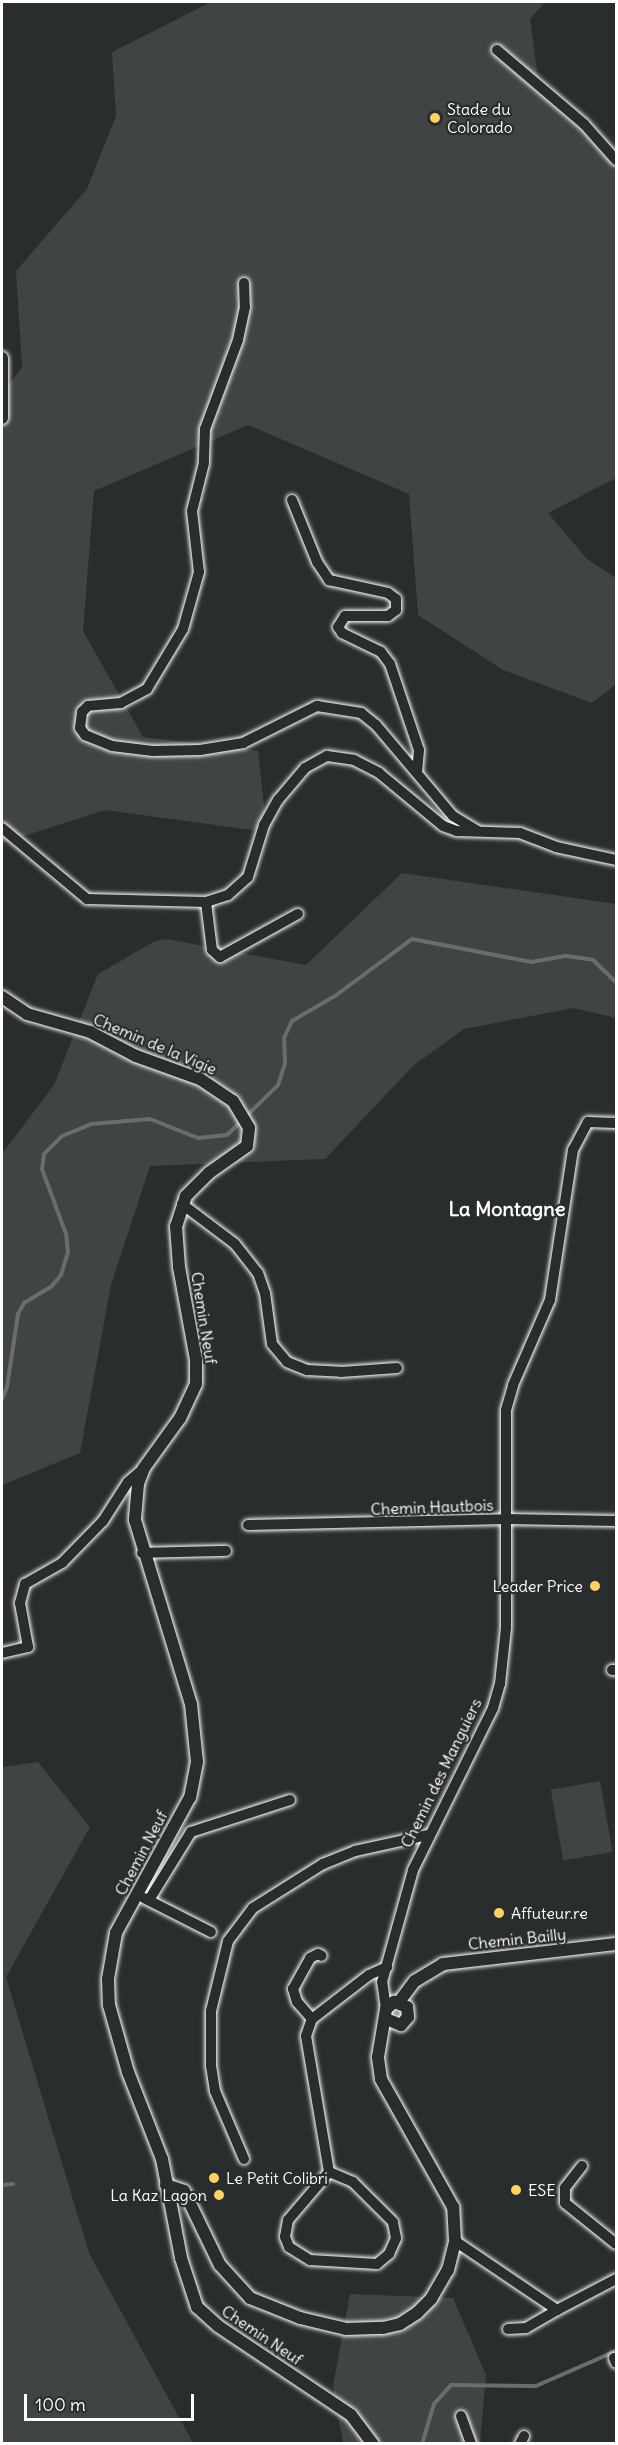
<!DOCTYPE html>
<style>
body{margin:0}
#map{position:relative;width:618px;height:2445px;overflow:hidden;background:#2a2d2e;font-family:Delius,sans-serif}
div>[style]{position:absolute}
.green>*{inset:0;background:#414445;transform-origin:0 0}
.stream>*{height:4px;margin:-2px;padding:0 2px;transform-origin:2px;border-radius:2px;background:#6a6c6d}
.roads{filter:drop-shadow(0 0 2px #fff) drop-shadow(0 0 2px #fff)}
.minor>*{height:10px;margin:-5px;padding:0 5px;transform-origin:5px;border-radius:5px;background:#2a2d2e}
.tertiary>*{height:12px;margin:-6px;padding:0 6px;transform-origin:6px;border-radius:6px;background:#2a2d2e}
.dots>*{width:16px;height:16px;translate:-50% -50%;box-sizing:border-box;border:3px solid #2a2d2e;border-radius:50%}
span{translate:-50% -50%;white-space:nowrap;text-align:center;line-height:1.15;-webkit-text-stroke:4.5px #2a2d2e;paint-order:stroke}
.poi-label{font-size:16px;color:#fff}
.left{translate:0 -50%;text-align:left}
.right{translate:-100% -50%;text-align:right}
.street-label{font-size:16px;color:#fff}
.quarter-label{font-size:20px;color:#fff;font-weight:700}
.frame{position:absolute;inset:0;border:3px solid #fff;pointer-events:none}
.scale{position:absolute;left:24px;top:2394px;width:170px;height:27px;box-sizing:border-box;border:3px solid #fff;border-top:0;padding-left:8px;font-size:18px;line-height:21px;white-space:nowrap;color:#fff;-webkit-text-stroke:4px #2a2d2e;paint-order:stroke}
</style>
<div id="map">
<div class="green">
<i style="clip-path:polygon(211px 2px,545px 2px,530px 19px,540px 92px,616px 150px,616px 478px,548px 513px,587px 559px,616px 578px,616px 684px,592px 703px,503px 670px,418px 615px,409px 494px,248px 425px,94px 491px,83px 631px,143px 737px,258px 751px,267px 832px,105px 810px,2px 843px,2px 394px,22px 367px,16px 271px,87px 189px,116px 116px,112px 52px)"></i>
<i style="clip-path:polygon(402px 873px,616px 904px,616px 1018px,574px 1008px,464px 1029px,414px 1065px,325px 1159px,150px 1166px,111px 1285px,80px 1453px,2px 1485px,2px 1154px,54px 1085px,98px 974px,155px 941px,166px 939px,306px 965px)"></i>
<i style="clip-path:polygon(38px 1762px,90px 1827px,6px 1977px,89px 2253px,193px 2443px,2px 2443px,2px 1767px)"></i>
<i style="left:600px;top:1781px;width:72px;height:50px;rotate:80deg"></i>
<i style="clip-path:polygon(350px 2294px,453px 2298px,486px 2375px,480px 2443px,343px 2443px,333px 2386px)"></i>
</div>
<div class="stream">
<i style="left:2px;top:1399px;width:13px;rotate:-67deg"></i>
<i style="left:7px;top:1387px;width:74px;rotate:-81.4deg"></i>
<i style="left:18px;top:1314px;width:13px;rotate:-61deg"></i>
<i style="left:24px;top:1303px;width:31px;rotate:-31deg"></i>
<i style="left:51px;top:1287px;width:16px;rotate:-50deg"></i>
<i style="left:61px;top:1275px;width:24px;rotate:-73deg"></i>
<i style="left:68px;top:1252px;width:18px;rotate:-96deg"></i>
<i style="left:66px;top:1234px;width:69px;rotate:-110.3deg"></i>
<i style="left:42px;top:1169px;width:15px;rotate:-82deg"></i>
<i style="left:44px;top:1154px;width:25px;rotate:-45deg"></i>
<i style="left:62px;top:1136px;width:31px;rotate:-22deg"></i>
<i style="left:91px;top:1124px;width:59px;rotate:-4.8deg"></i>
<i style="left:150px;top:1119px;width:52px;rotate:21.6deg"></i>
<i style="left:198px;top:1138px;width:29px;rotate:-6deg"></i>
<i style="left:227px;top:1135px;width:71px;rotate:-44.4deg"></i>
<i style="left:278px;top:1085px;width:23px;rotate:-72deg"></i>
<i style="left:285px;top:1063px;width:25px;rotate:-92deg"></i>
<i style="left:284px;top:1038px;width:19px;rotate:-65deg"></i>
<i style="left:292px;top:1021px;width:50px;rotate:-30.2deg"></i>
<i style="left:335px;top:996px;width:96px;rotate:-36.5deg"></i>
<i style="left:412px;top:939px;width:121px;rotate:10.9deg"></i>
<i style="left:531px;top:962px;width:36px;rotate:-10deg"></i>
<i style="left:566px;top:956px;width:27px;rotate:8deg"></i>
<i style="left:593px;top:960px;width:32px;rotate:44deg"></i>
<i style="left:2px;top:2185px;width:11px;rotate:-5deg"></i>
<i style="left:422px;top:2444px;width:42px;rotate:-73.3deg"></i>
<i style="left:434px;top:2404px;width:25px;rotate:-48deg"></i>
<i style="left:451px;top:2385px;width:85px;rotate:0.7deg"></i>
<i style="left:536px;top:2386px;width:87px;rotate:-23.6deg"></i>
</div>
<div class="roads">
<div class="minor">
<i style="left:497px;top:50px;width:114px;rotate:40.4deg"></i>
<i style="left:584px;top:124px;width:48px;rotate:48.4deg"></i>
<i style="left:244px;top:283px;width:24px;rotate:88deg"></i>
<i style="left:245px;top:307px;width:34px;rotate:102deg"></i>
<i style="left:238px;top:340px;width:95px;rotate:110.3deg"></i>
<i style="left:205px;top:429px;width:34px;rotate:92deg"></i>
<i style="left:204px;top:463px;width:49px;rotate:104deg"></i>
<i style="left:192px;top:511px;width:61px;rotate:83.5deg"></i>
<i style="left:199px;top:572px;width:59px;rotate:105.7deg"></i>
<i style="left:183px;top:629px;width:70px;rotate:121deg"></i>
<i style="left:147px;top:689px;width:30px;rotate:152deg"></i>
<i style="left:121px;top:703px;width:33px;rotate:175deg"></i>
<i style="left:88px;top:706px;width:8px;rotate:135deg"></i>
<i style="left:82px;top:712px;width:16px;rotate:97deg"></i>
<i style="left:80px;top:728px;width:9px;rotate:54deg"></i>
<i style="left:85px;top:735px;width:29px;rotate:22deg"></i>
<i style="left:112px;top:746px;width:41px;rotate:7deg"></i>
<i style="left:153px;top:751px;width:47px;rotate:-1.2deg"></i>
<i style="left:200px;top:750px;width:44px;rotate:-9.2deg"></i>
<i style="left:243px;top:743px;width:83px;rotate:-26.6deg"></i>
<i style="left:317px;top:706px;width:45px;rotate:9deg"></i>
<i style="left:361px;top:713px;width:19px;rotate:39deg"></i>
<i style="left:376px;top:725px;width:119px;rotate:49.8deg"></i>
<i style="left:453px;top:816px;width:29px;rotate:31deg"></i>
<i style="left:292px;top:500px;width:67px;rotate:68deg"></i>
<i style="left:317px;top:562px;width:22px;rotate:56deg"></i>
<i style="left:329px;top:580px;width:60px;rotate:12.4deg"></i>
<i style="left:388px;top:593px;width:10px;rotate:37deg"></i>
<i style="left:396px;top:599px;width:11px;rotate:90deg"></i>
<i style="left:396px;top:610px;width:10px;rotate:143deg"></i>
<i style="left:388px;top:616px;width:43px;rotate:180deg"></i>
<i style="left:345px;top:616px;width:13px;rotate:122deg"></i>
<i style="left:338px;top:627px;width:7px;rotate:56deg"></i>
<i style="left:342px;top:633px;width:43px;rotate:26deg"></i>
<i style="left:381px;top:652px;width:15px;rotate:53deg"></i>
<i style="left:390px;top:664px;width:91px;rotate:71.4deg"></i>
<i style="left:419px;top:750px;width:22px;rotate:95deg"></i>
<i style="left:2px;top:828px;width:111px;rotate:39.9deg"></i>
<i style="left:87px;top:899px;width:119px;rotate:1.4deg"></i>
<i style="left:206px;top:902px;width:23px;rotate:-18deg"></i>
<i style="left:228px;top:895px;width:27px;rotate:-42deg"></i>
<i style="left:248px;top:877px;width:54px;rotate:-72.9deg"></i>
<i style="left:264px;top:825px;width:29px;rotate:-61deg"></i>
<i style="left:278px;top:800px;width:42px;rotate:-49.8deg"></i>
<i style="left:305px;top:768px;width:25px;rotate:-29deg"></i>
<i style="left:327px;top:756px;width:27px;rotate:8deg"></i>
<i style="left:354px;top:760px;width:28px;rotate:27deg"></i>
<i style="left:379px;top:773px;width:83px;rotate:39.6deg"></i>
<i style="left:443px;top:826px;width:15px;rotate:20deg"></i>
<i style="left:457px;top:831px;width:63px;rotate:1.8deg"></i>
<i style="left:520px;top:833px;width:39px;rotate:21deg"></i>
<i style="left:556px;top:847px;width:61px;rotate:12.2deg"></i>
<i style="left:206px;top:902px;width:48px;rotate:82.9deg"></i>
<i style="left:212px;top:950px;width:11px;rotate:41deg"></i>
<i style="left:220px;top:957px;width:89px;rotate:-28.9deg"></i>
<i style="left:182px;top:1204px;width:66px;rotate:37deg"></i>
<i style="left:235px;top:1244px;width:37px;rotate:52deg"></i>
<i style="left:258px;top:1273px;width:21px;rotate:71deg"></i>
<i style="left:265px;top:1293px;width:51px;rotate:82.2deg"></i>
<i style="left:272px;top:1344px;width:23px;rotate:50deg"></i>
<i style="left:287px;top:1362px;width:22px;rotate:22deg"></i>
<i style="left:307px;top:1370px;width:34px;rotate:3deg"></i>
<i style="left:341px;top:1372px;width:56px;rotate:-4.1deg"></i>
<i style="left:248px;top:1525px;width:259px;rotate:-1.3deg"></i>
<i style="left:507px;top:1519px;width:109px;rotate:1.1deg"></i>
<i style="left:142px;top:1553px;width:84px;rotate:-1.4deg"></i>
<i style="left:2px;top:1653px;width:27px;rotate:-13deg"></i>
<i style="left:28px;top:1647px;width:45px;rotate:-100.3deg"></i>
<i style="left:20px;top:1603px;width:20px;rotate:-75deg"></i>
<i style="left:25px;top:1584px;width:43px;rotate:-29.6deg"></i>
<i style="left:62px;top:1563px;width:59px;rotate:-45.7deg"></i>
<i style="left:103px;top:1521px;width:46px;rotate:-57.3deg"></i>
<i style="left:128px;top:1482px;width:21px;rotate:-41deg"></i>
<i style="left:612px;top:1670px;width:4px"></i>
<i style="left:144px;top:1898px;width:75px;rotate:26.9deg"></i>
<i style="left:149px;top:1900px;width:80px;rotate:-58.3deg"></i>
<i style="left:191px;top:1832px;width:104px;rotate:-17.9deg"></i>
<i style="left:386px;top:2009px;width:27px;rotate:-98deg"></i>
<i style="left:382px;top:1982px;width:116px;rotate:-74.5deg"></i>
<i style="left:413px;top:1870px;width:181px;rotate:-63.7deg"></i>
<i style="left:493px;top:1708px;width:25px;rotate:-74deg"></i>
<i style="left:500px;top:1684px;width:56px;rotate:-83.9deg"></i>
<i style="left:506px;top:1628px;width:218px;rotate:-90deg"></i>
<i style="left:506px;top:1410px;width:26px;rotate:-74deg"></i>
<i style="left:513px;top:1385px;width:93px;rotate:-66.5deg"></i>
<i style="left:550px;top:1300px;width:152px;rotate:-81.3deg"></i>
<i style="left:573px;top:1150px;width:32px;rotate:-62deg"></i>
<i style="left:588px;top:1122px;width:28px;rotate:2deg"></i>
<i style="left:312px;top:2019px;width:23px;rotate:-131deg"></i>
<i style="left:297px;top:2002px;width:14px;rotate:-107deg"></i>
<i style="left:293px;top:1989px;width:35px;rotate:-61deg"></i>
<i style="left:310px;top:1958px;width:9px;rotate:-27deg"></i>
<i style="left:318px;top:1954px;width:4px;rotate:27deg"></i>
<i style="left:244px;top:2159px;width:74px;rotate:-113.1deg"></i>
<i style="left:215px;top:2091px;width:25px;rotate:-99deg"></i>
<i style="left:211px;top:2066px;width:55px;rotate:-90deg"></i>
<i style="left:211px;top:2011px;width:72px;rotate:-76.3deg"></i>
<i style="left:228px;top:1941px;width:41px;rotate:-52.9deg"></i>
<i style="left:253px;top:1908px;width:83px;rotate:-32.2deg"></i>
<i style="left:323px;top:1864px;width:35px;rotate:-22deg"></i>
<i style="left:355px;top:1851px;width:75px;rotate:-12.4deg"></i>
<i style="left:582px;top:2166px;width:28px;rotate:128deg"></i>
<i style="left:565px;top:2188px;width:15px;rotate:90deg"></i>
<i style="left:565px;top:2203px;width:65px;rotate:38.8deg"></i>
<i style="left:329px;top:2172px;width:63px;rotate:130.5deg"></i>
<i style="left:288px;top:2220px;width:17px;rotate:100deg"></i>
<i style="left:285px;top:2237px;width:11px;rotate:68deg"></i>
<i style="left:289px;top:2247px;width:25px;rotate:32deg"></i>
<i style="left:310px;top:2260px;width:67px;rotate:3.4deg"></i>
<i style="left:377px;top:2264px;width:16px;rotate:-40deg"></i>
<i style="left:389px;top:2254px;width:17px;rotate:-66deg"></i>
<i style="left:396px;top:2238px;width:16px;rotate:-101deg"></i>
<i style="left:393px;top:2222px;width:57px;rotate:-135deg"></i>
<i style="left:353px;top:2182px;width:26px;rotate:-157deg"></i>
<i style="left:329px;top:2172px;width:138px;rotate:-99.6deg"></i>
<i style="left:306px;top:2036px;width:18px;rotate:-71deg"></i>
<i style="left:312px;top:2019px;width:72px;rotate:-37.7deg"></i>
<i style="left:369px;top:1975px;width:20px;rotate:-24deg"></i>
<i style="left:455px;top:2241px;width:123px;rotate:34.1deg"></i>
<i style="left:557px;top:2310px;width:67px;rotate:-27.7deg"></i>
<i style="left:508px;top:2329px;width:18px;rotate:-3deg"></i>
<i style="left:526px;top:2328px;width:36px;rotate:-30deg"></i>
<i style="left:614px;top:2358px;width:5px;rotate:68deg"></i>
<i style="left:461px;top:2416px;width:30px;rotate:70deg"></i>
<i style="left:520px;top:2444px;width:9px;rotate:-63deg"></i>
</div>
<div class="tertiary">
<i style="left:2px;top:358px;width:60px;rotate:90deg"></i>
<i style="left:2px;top:997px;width:30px;rotate:34deg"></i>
<i style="left:27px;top:1014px;width:66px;rotate:15.9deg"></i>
<i style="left:90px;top:1032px;width:52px;rotate:27.6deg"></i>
<i style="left:136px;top:1056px;width:68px;rotate:19.8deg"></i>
<i style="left:200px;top:1079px;width:40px;rotate:34deg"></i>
<i style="left:233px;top:1101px;width:31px;rotate:59deg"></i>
<i style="left:249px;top:1128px;width:18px;rotate:96deg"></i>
<i style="left:247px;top:1146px;width:47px;rotate:144.6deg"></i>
<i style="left:209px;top:1173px;width:33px;rotate:135deg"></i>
<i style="left:186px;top:1196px;width:32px;rotate:108deg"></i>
<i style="left:176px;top:1226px;width:41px;rotate:85.8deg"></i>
<i style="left:179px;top:1267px;width:95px;rotate:79.6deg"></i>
<i style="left:196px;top:1360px;width:24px;rotate:90deg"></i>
<i style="left:196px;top:1384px;width:38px;rotate:115deg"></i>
<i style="left:180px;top:1418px;width:62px;rotate:125.8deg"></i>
<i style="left:144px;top:1468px;width:17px;rotate:111deg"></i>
<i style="left:138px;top:1484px;width:36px;rotate:95deg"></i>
<i style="left:135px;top:1520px;width:192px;rotate:73.1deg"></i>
<i style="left:191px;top:1704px;width:58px;rotate:84.1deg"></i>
<i style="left:197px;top:1762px;width:36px;rotate:101deg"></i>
<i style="left:190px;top:1797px;width:155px;rotate:118.6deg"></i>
<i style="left:116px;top:1933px;width:47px;rotate:99.9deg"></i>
<i style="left:108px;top:1979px;width:26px;rotate:88deg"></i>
<i style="left:109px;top:2005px;width:70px;rotate:74.2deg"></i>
<i style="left:128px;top:2072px;width:93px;rotate:68.7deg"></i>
<i style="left:162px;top:2159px;width:101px;rotate:79.1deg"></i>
<i style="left:181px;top:2258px;width:52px;rotate:71.9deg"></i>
<i style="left:197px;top:2307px;width:28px;rotate:42deg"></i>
<i style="left:218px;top:2326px;width:160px;rotate:33.8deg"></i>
<i style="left:351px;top:2415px;width:36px;rotate:53deg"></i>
<i style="left:399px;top:2002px;width:26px;rotate:-53deg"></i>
<i style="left:415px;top:1981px;width:33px;rotate:-31deg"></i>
<i style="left:443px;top:1964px;width:174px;rotate:-6.6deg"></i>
<i style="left:166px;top:2185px;width:19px;rotate:18deg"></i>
<i style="left:184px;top:2191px;width:82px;rotate:64.1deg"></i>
<i style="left:220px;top:2265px;width:45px;rotate:47.7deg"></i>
<i style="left:250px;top:2298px;width:54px;rotate:21.8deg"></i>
<i style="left:300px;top:2318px;width:47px;rotate:13.4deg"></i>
<i style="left:346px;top:2329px;width:37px;rotate:-2deg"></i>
<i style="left:383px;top:2328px;width:17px;rotate:-13deg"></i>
<i style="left:400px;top:2324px;width:20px;rotate:-33deg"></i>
<i style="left:417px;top:2313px;width:20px;rotate:-45deg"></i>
<i style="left:431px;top:2299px;width:34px;rotate:-60deg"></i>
<i style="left:448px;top:2270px;width:30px;rotate:-76deg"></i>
<i style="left:455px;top:2241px;width:34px;rotate:-93deg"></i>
<i style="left:453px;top:2207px;width:147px;rotate:-119.4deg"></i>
<i style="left:381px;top:2079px;width:22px;rotate:-98deg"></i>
<i style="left:378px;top:2057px;width:49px;rotate:-80.5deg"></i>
<i style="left:386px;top:2009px;width:11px;rotate:-41deg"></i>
<i style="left:394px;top:2002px;width:14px;rotate:21deg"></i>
<i style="left:407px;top:2007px;width:10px;rotate:84deg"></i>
<i style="left:408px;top:2017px;width:11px;rotate:131deg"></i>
<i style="left:401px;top:2025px;width:16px;rotate:-158deg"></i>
</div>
</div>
<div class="dots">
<i style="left:435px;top:118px;background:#ffd166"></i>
<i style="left:595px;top:1586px;background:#ffd166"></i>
<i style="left:499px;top:1913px;background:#ffd166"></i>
<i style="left:214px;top:2178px;background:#ffd166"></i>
<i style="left:516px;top:2190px;background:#ffd166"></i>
<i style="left:219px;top:2195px;background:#ffd166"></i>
</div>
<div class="poi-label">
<span class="left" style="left:447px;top:118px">Stade du<br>Colorado</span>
<span class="right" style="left:583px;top:1586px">Leader Price</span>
<span class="left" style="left:511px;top:1913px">Affuteur.re</span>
<span class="left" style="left:226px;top:2178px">Le Petit Colibri</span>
<span class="left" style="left:528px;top:2190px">ESE</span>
<span class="right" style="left:207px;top:2195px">La Kaz Lagon</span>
</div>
<div class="street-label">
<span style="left:155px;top:1044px;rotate:23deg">Chemin de la Vigie</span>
<span style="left:204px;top:1318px;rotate:81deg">Chemin Neuf</span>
<span style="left:432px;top:1507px;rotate:-2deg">Chemin Hautbois</span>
<span style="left:441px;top:1773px;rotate:-64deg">Chemin des Manguiers</span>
<span style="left:141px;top:1853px;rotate:-62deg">Chemin Neuf</span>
<span style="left:517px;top:1939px;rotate:-6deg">Chemin Bailly</span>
<span style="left:262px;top:2335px;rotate:34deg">Chemin Neuf</span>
</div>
<div class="quarter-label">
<span style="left:507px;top:1208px">La Montagne</span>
</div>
<div class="frame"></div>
<div class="scale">100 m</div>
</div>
